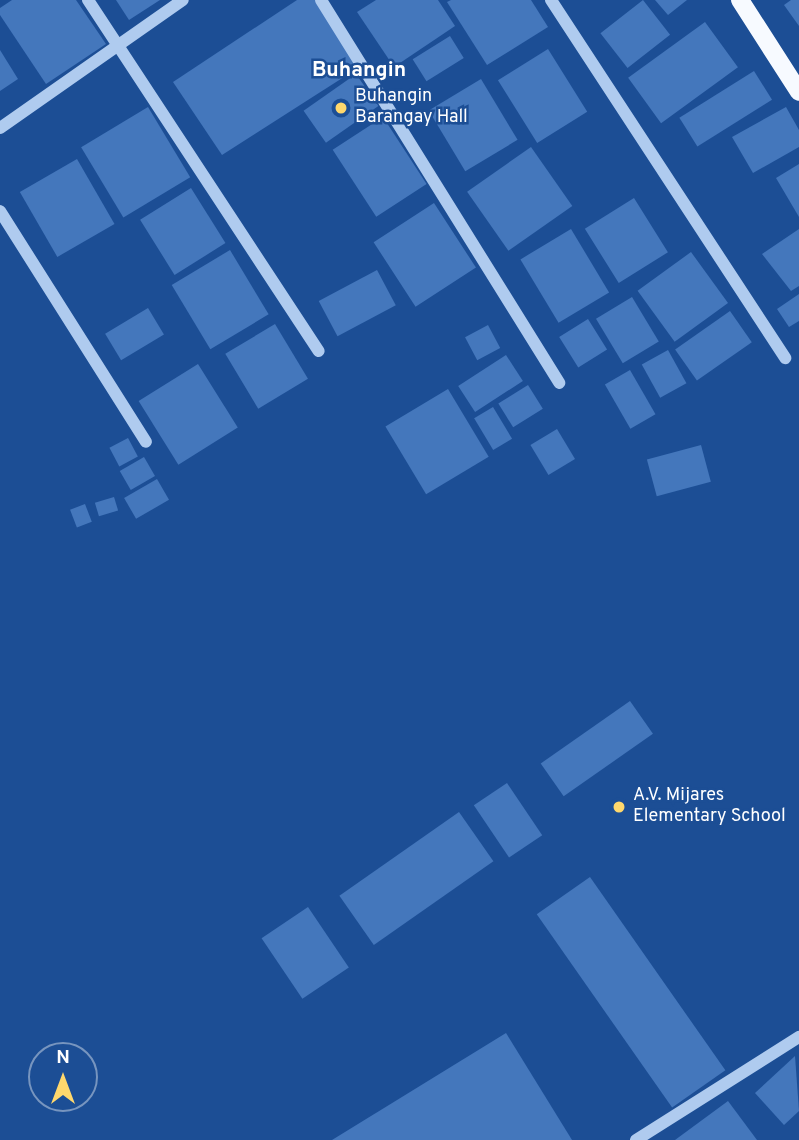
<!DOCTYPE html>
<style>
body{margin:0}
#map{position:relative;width:799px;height:1140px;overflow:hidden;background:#1c4e95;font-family:Overpass,sans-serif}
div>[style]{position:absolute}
.building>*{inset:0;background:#4477bc;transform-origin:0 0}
.minor>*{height:12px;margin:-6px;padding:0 6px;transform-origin:6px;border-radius:6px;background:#afcbef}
.major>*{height:18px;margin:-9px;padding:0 9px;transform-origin:9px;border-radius:9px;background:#f7faff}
.dots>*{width:19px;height:19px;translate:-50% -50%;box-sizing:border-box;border:4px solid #1c4e95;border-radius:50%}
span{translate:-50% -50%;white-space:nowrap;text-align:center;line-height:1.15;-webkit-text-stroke:5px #1c4e95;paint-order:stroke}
.poi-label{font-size:18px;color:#fff}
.left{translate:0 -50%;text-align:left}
.quarter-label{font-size:21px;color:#fff;font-weight:700}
.north{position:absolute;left:28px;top:1042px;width:70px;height:70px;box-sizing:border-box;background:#1c4e95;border:2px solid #7795bf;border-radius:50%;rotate:0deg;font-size:19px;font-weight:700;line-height:28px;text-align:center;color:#fff}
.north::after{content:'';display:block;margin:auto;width:24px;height:32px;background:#ffd86d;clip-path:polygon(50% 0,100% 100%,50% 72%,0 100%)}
</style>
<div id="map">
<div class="building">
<i style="clip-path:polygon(12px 0,76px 0,106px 44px,46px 84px,0 15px,0 8px)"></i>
<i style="clip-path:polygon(116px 0,160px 0,129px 20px)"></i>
<i style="clip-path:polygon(297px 0,315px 0,358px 68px,222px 155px,173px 82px)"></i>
<i style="clip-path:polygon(376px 0,438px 0,455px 26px,394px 67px,357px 12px)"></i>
<i style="clip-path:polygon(451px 0,531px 0,548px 27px,487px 65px,447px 2px)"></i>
<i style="left:643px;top:0;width:44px;height:54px;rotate:52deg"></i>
<i style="clip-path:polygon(655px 0,687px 0,668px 15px)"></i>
<i style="clip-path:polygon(791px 0,799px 0,799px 26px,784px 5px)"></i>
<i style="left:705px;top:22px;width:56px;height:95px;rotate:54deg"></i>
<i style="left:450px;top:36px;width:26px;height:44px;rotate:58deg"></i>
<i style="left:548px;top:49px;width:74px;height:59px;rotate:58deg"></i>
<i style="clip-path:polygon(0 50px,18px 79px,0 91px)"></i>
<i style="left:754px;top:71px;width:34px;height:88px;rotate:58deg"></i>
<i style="left:356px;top:74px;width:39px;height:64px;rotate:55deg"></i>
<i style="left:481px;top:79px;width:71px;height:61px;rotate:59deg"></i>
<i style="left:148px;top:107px;width:82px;height:78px;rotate:59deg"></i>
<i style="clip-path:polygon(786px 107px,799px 130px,799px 147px,753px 173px,732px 137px)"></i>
<i style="left:383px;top:117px;width:80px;height:60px;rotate:57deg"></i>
<i style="left:531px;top:147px;width:72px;height:78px;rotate:55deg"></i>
<i style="left:77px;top:159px;width:75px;height:66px;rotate:60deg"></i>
<i style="clip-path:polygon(799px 164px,799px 217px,776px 178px)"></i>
<i style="left:191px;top:188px;width:65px;height:60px;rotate:58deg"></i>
<i style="left:634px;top:198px;width:64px;height:58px;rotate:58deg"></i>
<i style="left:434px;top:203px;width:77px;height:72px;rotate:57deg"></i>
<i style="left:571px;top:229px;width:74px;height:59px;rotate:59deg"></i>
<i style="clip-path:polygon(799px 229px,799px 286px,791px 291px,762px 254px)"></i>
<i style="left:230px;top:250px;width:75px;height:68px;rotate:59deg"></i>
<i style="left:691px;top:252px;width:63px;height:66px;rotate:54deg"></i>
<i style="left:377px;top:270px;width:40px;height:66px;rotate:62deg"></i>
<i style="clip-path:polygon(799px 294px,799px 321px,789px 327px,777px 309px)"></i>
<i style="left:632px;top:297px;width:52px;height:42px;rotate:59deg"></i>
<i style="left:148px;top:308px;width:31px;height:50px;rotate:59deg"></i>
<i style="left:730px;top:311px;width:38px;height:67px;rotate:55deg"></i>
<i style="left:588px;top:319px;width:36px;height:34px;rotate:58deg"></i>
<i style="left:275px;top:324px;width:64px;height:58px;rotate:59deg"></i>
<i style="left:488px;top:325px;width:26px;height:26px;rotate:62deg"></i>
<i style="left:668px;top:350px;width:38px;height:30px;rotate:61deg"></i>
<i style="left:506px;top:355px;width:31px;height:57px;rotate:57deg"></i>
<i style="left:198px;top:364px;width:75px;height:70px;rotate:58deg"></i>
<i style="left:630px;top:370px;width:51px;height:29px;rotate:60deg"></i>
<i style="left:528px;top:385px;width:28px;height:35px;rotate:58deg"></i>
<i style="left:448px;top:389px;width:79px;height:73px;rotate:59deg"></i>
<i style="left:493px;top:407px;width:37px;height:22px;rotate:59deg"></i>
<i style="left:557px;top:429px;width:35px;height:31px;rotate:59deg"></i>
<i style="left:128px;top:438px;width:21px;height:21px;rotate:62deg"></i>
<i style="left:701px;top:445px;width:38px;height:56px;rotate:75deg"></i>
<i style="left:144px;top:457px;width:22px;height:28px;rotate:60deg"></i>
<i style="left:157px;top:479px;width:24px;height:38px;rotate:60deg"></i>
<i style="left:114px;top:497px;width:14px;height:20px;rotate:73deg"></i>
<i style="left:85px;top:504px;width:19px;height:16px;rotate:69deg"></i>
<i style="left:630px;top:701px;width:40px;height:109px;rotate:55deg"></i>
<i style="left:507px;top:783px;width:63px;height:40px;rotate:56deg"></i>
<i style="left:459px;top:812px;width:60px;height:146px;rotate:55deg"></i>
<i style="left:590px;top:877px;width:236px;height:65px;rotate:55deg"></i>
<i style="left:308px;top:907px;width:73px;height:56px;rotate:56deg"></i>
<i style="clip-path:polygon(506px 1033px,572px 1140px,332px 1140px)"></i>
<i style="clip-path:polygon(795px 1056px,799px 1111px,784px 1125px,755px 1093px)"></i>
<i style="clip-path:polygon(728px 1101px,757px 1140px,675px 1140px)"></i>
</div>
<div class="minor">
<i style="left:88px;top:0;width:420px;rotate:56.7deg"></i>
<i style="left:321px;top:0;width:451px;rotate:58.1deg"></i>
<i style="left:551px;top:0;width:428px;rotate:56.8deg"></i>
<i style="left:0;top:128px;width:223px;rotate:-35deg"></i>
<i style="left:0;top:211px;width:273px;rotate:57.7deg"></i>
<i style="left:636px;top:1140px;width:193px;rotate:-32.3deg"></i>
</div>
<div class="major">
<i style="left:740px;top:0;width:109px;rotate:57.3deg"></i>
</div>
<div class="dots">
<i style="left:341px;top:108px;background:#ffd86d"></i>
<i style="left:619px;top:807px;background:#ffd86d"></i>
</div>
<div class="poi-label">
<span class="left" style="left:355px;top:108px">Buhangin<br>Barangay Hall</span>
<span class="left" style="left:633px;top:807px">A.V. Mijares<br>Elementary School</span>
</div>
<div class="quarter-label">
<span style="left:359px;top:71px">Buhangin</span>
</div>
<div class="north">N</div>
</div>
